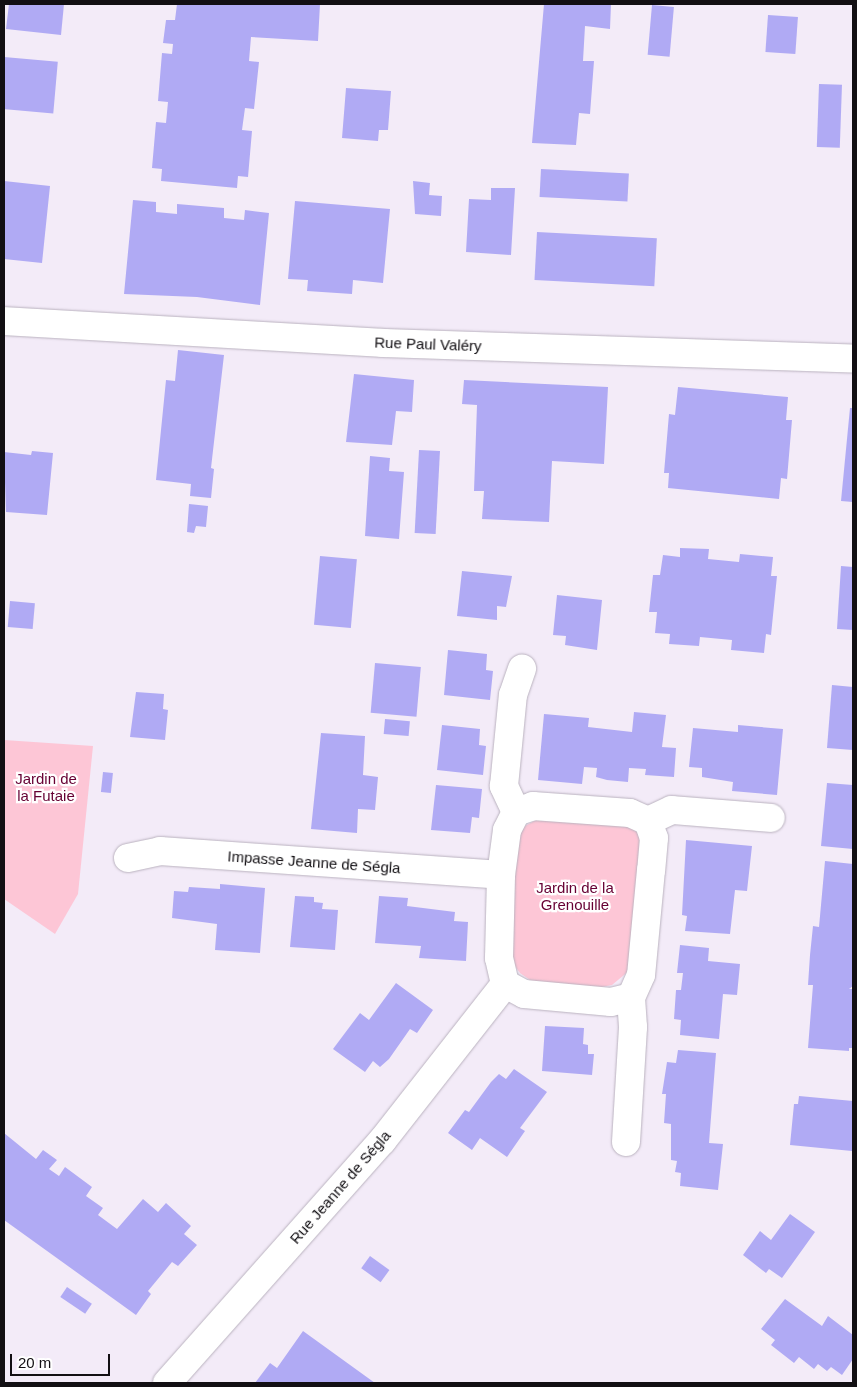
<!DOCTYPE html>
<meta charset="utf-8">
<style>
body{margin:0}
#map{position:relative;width:857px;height:1387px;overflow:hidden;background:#f3ebf8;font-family:Helvetica,sans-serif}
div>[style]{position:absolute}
.green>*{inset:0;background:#fdc6d6}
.building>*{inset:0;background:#b0aaf4;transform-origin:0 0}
.roads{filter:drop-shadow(0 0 1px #bab2bf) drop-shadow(0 0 1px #bab2bf)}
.minor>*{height:28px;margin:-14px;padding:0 14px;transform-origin:14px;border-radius:14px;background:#fff}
span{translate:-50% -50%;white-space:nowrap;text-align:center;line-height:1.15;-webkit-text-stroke:4.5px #fff;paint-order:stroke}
.street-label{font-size:15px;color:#120f13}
.park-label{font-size:15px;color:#603}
.frame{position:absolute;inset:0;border:5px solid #120f13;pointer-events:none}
.scale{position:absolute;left:10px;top:1354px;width:100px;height:22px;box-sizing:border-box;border:2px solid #120f13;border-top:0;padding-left:6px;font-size:15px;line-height:18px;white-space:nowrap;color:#120f13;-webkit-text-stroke:4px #fff;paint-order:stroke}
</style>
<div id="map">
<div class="green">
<i style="clip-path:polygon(4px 740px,93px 746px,78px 894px,55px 934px,4px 899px)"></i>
<i style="clip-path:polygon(538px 819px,630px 826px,640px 835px,643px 846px,630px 970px,612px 985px,592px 989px,533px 982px,520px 973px,511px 961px,507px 946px,517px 839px,525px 826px)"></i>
</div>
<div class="building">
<i style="clip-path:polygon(9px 4px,64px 4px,61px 35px,6px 29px)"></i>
<i style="clip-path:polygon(177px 4px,320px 4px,318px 41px,251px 37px,249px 61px,259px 62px,254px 109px,245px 108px,242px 130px,252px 131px,248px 177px,238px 176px,237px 188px,161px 181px,162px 169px,152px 168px,156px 122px,166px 123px,168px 102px,158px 101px,162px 53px,172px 54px,173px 44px,163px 43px,166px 20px,175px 20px)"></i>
<i style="clip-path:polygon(544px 4px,611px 4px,610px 29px,585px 26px,583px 61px,594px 61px,590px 114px,579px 113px,576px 145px,532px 143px)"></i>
<i style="left:652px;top:5px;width:22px;height:50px;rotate:5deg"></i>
<i style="left:768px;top:15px;width:30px;height:37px;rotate:4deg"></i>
<i style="left:4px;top:57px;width:54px;height:52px;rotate:5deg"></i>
<i style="left:819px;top:84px;width:23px;height:63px;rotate:2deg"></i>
<i style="clip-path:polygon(346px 88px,391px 91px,388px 130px,379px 130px,378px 141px,342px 138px)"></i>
<i style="left:541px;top:169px;width:88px;height:28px;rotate:3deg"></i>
<i style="clip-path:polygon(4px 181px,50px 186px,42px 263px,4px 259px)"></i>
<i style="clip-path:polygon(413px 181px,430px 183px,429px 195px,442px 196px,441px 216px,415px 214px)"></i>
<i style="clip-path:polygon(491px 188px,515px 188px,511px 255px,466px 252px,469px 199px,491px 200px)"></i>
<i style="clip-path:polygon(133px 200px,156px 202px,156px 212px,177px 214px,177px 204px,224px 208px,224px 218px,244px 220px,245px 210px,269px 213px,260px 305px,197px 297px,124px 294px)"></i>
<i style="clip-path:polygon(295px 201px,390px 209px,383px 283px,353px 280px,352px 294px,307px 291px,308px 280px,288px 279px)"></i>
<i style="left:537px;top:232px;width:120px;height:48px;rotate:3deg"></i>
<i style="clip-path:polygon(178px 350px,224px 355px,211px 468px,214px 469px,211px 498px,190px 496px,191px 484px,156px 480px,166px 380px,175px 381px)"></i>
<i style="clip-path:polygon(354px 374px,414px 380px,412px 412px,396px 411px,392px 445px,346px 442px)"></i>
<i style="clip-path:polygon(464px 380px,608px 387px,604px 464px,552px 461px,549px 522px,482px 519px,484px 491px,474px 491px,477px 405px,462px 404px)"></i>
<i style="clip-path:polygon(678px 387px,788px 397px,786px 420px,792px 420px,787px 479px,781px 478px,779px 499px,668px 488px,669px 473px,664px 473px,669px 414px,675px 415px)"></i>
<i style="clip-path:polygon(850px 408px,853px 408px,853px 502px,841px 501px)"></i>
<i style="left:419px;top:450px;width:21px;height:83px;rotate:3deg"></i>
<i style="clip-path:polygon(32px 451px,53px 453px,47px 515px,6px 512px,4px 452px,31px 455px)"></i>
<i style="clip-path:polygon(370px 456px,390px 458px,389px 471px,404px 472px,399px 539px,365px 536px)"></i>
<i style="clip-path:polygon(189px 504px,208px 506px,206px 527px,196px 526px,194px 533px,187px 532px)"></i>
<i style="clip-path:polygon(680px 548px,709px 549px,708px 559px,739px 562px,740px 554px,773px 557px,771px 576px,777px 576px,771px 635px,766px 634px,764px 653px,731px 650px,732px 640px,700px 637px,699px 646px,669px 644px,670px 634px,655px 633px,657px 612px,649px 612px,653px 575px,660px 575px,663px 555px,680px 557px)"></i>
<i style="left:320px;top:556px;width:37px;height:69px;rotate:5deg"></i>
<i style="clip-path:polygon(841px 566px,853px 567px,853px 630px,837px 629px)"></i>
<i style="clip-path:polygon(462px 571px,512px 576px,506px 607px,497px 606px,497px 620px,457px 616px)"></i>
<i style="clip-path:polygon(557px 595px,602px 600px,597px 650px,565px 645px,566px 636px,553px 635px)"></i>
<i style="left:10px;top:601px;width:25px;height:26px;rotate:5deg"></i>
<i style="clip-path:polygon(448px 650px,487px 654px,486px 670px,493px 671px,490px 700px,444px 695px)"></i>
<i style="left:375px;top:663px;width:46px;height:50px;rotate:5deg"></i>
<i style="clip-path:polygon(832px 685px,853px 687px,853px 750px,827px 748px)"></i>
<i style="clip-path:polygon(136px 692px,164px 694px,163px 709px,168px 710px,165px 740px,130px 737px)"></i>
<i style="clip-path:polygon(634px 712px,666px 715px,662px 747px,676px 748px,674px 777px,645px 775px,646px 769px,629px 768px,628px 782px,607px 780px,596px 777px,597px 768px,584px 767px,582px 784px,538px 780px,544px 714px,589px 718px,588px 727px,632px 732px)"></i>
<i style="left:385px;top:719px;width:25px;height:15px;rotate:5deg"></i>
<i style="clip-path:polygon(442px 725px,480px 729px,479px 745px,486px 746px,483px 775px,437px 770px)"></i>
<i style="clip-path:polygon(738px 725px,783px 729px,777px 795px,732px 791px,733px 782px,702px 777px,702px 768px,689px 767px,693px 728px,738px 732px)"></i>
<i style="clip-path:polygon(321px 733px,365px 736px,363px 775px,378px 777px,375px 810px,358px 809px,357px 833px,311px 829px)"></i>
<i style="left:103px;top:772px;width:10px;height:20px;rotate:6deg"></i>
<i style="clip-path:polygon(827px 783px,853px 785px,853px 849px,821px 846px)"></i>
<i style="clip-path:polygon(436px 785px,482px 789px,479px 818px,472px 817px,470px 833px,431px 830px)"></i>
<i style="clip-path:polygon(686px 840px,752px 846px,747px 891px,735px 890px,730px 934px,685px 931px,687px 916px,682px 915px)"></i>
<i style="clip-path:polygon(825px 861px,853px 864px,853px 986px,849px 989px,853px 989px,853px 1048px,849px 1048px,849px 1051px,808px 1048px,813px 985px,808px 985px,810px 955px,813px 926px,819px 927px)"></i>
<i style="clip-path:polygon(220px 884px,265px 888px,260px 953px,215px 950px,217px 924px,172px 918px,174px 891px,188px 892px,189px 887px,220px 889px)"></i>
<i style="clip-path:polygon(295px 896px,314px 897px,314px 902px,323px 903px,322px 909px,338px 910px,335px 950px,290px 947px)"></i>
<i style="clip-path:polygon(379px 896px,408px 898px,407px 906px,455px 912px,454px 921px,468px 922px,466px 961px,419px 958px,421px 946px,375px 943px)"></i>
<i style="clip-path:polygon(680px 945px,709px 948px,708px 961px,740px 964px,737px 995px,723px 994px,719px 1039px,680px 1035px,681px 1020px,674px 1019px,676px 990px,681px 990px,683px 973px,677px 973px)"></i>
<i style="clip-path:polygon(396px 983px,433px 1010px,417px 1033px,410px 1029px,389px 1059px,380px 1067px,373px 1061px,365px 1072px,333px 1049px,360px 1013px,369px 1020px)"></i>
<i style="clip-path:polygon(545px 1026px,584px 1028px,583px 1044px,588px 1045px,588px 1054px,594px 1054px,592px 1075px,542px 1071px)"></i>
<i style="clip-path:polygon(678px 1050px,716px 1053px,709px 1143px,723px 1144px,718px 1190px,680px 1186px,681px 1173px,675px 1172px,677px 1161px,671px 1160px,671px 1124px,664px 1123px,666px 1094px,662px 1094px,667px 1062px,676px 1063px)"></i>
<i style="clip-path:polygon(514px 1069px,547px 1092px,520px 1128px,525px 1131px,507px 1157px,480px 1138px,472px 1150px,448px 1133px,465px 1110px,469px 1112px,491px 1082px,499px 1074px,506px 1079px)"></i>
<i style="clip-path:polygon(799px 1096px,853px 1101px,852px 1151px,790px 1145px,794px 1104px,798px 1104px)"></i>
<i style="clip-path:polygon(4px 1133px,36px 1159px,43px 1150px,57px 1160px,49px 1169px,59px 1176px,65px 1167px,92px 1187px,86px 1196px,103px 1208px,98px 1215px,117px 1229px,143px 1199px,158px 1212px,166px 1203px,191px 1226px,184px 1234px,197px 1245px,178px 1266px,172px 1262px,148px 1291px,151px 1294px,136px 1315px,4px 1220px)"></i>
<i style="clip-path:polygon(790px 1214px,815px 1232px,782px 1278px,769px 1269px,766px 1273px,743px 1255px,760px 1231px,771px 1240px)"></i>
<i style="left:370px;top:1256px;width:24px;height:15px;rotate:36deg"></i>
<i style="left:67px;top:1287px;width:30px;height:12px;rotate:34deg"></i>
<i style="clip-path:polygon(785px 1299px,822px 1326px,828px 1316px,853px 1335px,853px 1359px,842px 1375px,831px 1367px,827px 1371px,818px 1364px,814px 1369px,799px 1357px,794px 1363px,771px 1345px,775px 1340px,761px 1329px)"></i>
<i style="clip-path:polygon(303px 1331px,375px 1383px,255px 1383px,270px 1363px,277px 1368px)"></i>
</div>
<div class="roads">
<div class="minor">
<i style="left:4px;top:321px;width:380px;rotate:3.3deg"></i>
<i style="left:383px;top:343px;width:470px;rotate:1.9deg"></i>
<i style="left:533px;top:806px;width:97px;rotate:4.1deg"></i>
<i style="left:630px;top:813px;width:20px;rotate:24deg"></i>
<i style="left:648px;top:821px;width:18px;rotate:71deg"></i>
<i style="left:654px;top:838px;width:32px;rotate:95deg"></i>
<i style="left:651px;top:870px;width:105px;rotate:95.4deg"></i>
<i style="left:641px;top:975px;width:24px;rotate:114deg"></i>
<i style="left:631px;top:997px;width:21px;rotate:166deg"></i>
<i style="left:611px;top:1002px;width:87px;rotate:-174.7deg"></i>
<i style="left:524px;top:994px;width:21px;rotate:-152deg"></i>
<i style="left:505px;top:984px;width:27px;rotate:-103deg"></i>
<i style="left:499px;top:958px;width:83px;rotate:-88.6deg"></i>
<i style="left:501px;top:875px;width:45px;rotate:-82.4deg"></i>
<i style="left:507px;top:830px;width:20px;rotate:-63deg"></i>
<i style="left:516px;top:812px;width:18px;rotate:-19deg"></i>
<i style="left:516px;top:812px;width:29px;rotate:-115deg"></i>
<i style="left:504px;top:786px;width:91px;rotate:-84.4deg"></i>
<i style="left:513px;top:695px;width:28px;rotate:-71deg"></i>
<i style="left:648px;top:821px;width:26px;rotate:-25deg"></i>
<i style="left:672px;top:810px;width:99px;rotate:4.6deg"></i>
<i style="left:128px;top:858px;width:33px;rotate:-12deg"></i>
<i style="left:160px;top:851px;width:342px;rotate:4deg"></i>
<i style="left:626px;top:1142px;width:115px;rotate:-86.5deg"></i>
<i style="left:633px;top:1027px;width:30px;rotate:-94deg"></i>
<i style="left:167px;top:1383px;width:324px;rotate:-48.4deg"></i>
<i style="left:382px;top:1141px;width:199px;rotate:-51.9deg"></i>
</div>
</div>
<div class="street-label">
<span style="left:428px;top:344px;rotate:2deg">Rue Paul Valéry</span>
<span style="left:314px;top:862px;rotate:4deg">Impasse Jeanne de Ségla</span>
<span style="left:340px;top:1187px;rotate:-49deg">Rue Jeanne de Ségla</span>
</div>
<div class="park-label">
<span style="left:46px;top:787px">Jardin de<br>la Futaie</span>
<span style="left:575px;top:896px">Jardin de la<br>Grenouille</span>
</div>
<div class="frame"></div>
<div class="scale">20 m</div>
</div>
